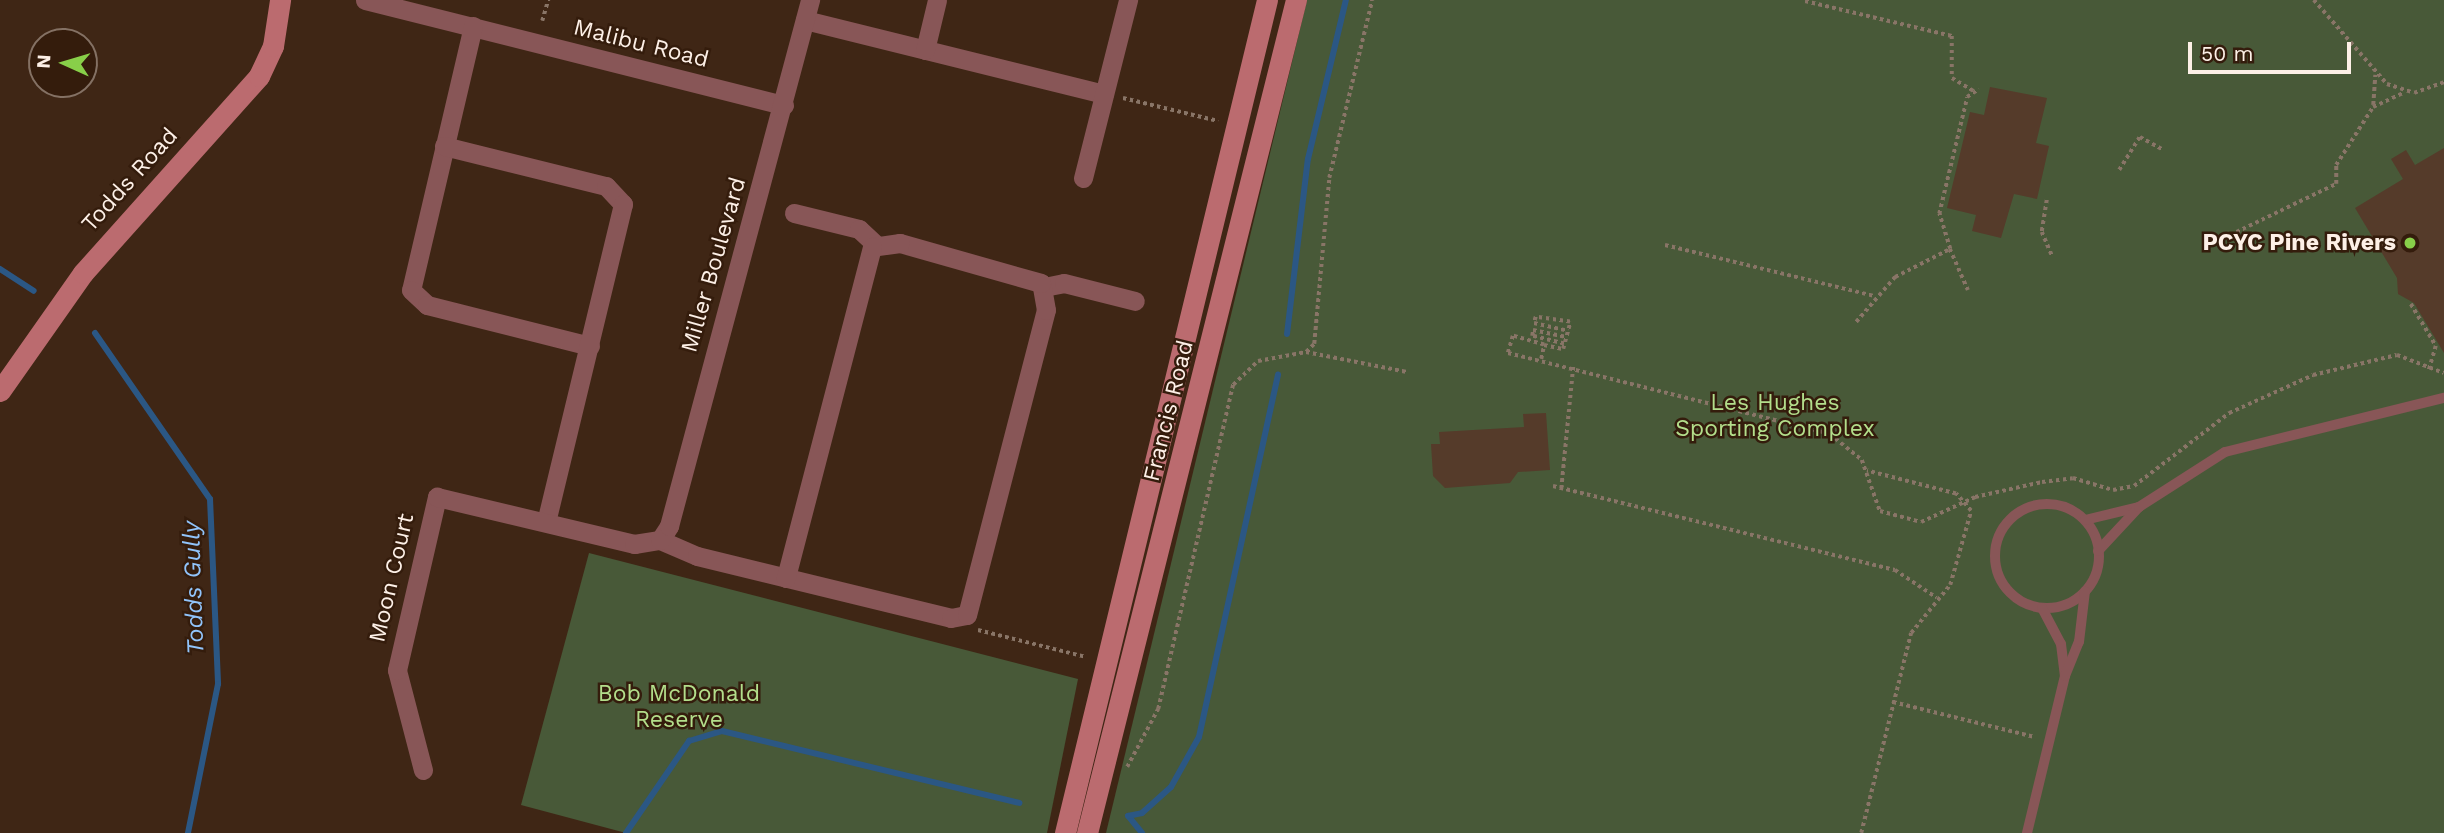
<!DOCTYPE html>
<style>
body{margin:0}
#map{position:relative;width:2444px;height:833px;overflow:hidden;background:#3f2615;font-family:"Work Sans",sans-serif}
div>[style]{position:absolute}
.green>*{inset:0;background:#485938}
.stream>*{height:6px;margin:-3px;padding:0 3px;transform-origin:3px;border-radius:3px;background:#2b5784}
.building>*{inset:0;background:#553b2a}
.path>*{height:3.5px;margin-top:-1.75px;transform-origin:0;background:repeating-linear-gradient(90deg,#897567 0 3.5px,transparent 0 7px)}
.lane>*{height:10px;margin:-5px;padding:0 5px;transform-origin:5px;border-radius:5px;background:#885657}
.lane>.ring{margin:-5px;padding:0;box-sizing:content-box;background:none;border:10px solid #885657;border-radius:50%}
.street>*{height:19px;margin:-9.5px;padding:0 9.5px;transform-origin:9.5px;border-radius:9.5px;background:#885657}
.secondary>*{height:21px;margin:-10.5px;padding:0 10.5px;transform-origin:10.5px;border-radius:10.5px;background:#bb6b6f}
.dots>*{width:19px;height:19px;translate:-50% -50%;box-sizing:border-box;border:4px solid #341c0c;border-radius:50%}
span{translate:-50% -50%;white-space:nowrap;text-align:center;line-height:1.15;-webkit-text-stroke:5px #341c0c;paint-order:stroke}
.street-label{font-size:23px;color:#fdf0e7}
.poi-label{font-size:23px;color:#fdf0e7;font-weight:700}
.right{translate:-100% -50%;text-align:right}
.park-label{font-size:23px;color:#b3de8b}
.water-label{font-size:24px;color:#91c4fb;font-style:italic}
.north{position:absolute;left:28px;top:28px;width:70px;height:70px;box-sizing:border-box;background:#341c0c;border:2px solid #847164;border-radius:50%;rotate:274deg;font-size:19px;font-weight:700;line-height:28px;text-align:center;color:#fdf0e7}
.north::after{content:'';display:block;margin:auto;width:24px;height:32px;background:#88cf49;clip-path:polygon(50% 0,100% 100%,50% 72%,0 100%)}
.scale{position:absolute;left:2188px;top:42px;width:163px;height:32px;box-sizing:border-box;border:4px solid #fdf0e7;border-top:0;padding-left:9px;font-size:21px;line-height:24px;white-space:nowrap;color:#fdf0e7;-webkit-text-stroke:5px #341c0c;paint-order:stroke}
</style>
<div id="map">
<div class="green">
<i style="clip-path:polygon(1307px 0,2444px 0,2444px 833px,1106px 833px)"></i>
<i style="clip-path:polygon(589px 553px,1078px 679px,1047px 833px,626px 833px,521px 805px)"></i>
</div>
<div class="stream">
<i style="left:0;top:269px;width:40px;rotate:32.9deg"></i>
<i style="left:95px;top:333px;width:202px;rotate:55.3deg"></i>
<i style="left:210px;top:499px;width:185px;rotate:87.5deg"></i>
<i style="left:218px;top:684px;width:152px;rotate:101.4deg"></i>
<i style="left:1287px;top:334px;width:176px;rotate:-83.2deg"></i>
<i style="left:1308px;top:159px;width:163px;rotate:-76.6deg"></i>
<i style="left:626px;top:833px;width:112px;rotate:-55.6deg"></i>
<i style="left:689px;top:741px;width:34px;rotate:-17deg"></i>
<i style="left:722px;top:731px;width:306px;rotate:13.6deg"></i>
<i style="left:1142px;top:833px;width:22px;rotate:-129deg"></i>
<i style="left:1128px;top:816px;width:14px;rotate:-12deg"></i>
<i style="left:1142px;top:813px;width:39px;rotate:-42deg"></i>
<i style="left:1171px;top:787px;width:57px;rotate:-60.8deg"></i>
<i style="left:1199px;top:737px;width:371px;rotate:-77.7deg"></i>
</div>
<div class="building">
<i style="clip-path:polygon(1990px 87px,2047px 98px,2036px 143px,2049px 146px,2037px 199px,2014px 194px,2001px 238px,1972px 231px,1976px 215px,1947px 208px,1970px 112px,1984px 115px)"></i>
<i style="clip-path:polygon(2444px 148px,2444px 353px,2414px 303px,2398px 294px,2397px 278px,2355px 208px,2403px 179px,2391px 159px,2406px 150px,2415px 165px)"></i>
<i style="clip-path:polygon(1546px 413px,1550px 470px,1518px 472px,1510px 483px,1445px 488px,1433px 476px,1431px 444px,1440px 444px,1439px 432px,1524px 427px,1523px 414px)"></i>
</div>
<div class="path">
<i style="left:2314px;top:0;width:111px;rotate:49deg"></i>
<i style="left:2387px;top:84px;width:28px;rotate:18deg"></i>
<i style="left:2414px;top:93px;width:32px;rotate:-20deg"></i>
<i style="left:1805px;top:1px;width:151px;rotate:13.4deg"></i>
<i style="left:1952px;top:36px;width:42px;rotate:90deg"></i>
<i style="left:1952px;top:78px;width:26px;rotate:31deg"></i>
<i style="left:542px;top:21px;width:22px;rotate:-74deg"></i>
<i style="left:1123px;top:98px;width:98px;rotate:13.6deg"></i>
<i style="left:2373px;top:105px;width:30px;rotate:-86deg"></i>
<i style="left:2119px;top:170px;width:39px;rotate:-58deg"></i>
<i style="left:2140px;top:137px;width:25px;rotate:29deg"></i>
<i style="left:2047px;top:200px;width:32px;rotate:99deg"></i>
<i style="left:2042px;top:232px;width:26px;rotate:67deg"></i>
<i style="left:2230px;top:235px;width:118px;rotate:-25.7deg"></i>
<i style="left:2336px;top:184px;width:19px;rotate:-90deg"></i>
<i style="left:2336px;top:165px;width:69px;rotate:-57.5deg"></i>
<i style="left:2373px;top:107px;width:33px;rotate:-25deg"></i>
<i style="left:1665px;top:245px;width:215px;rotate:13.7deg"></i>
<i style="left:1950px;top:249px;width:45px;rotate:66.3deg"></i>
<i style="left:2411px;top:304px;width:49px;rotate:59.2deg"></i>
<i style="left:2436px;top:346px;width:26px;rotate:106deg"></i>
<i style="left:1856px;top:322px;width:60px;rotate:-49.1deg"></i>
<i style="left:1895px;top:277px;width:62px;rotate:-27deg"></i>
<i style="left:1950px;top:249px;width:37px;rotate:-107deg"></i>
<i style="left:1939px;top:214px;width:120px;rotate:-76.5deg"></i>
<i style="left:1967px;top:97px;width:14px;rotate:-34deg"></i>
<i style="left:1564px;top:344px;width:33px;rotate:-166deg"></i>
<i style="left:1532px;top:336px;width:6px;rotate:-81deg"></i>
<i style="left:1533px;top:330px;width:34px;rotate:12deg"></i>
<i style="left:1544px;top:345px;width:19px;rotate:12deg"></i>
<i style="left:1563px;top:349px;width:28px;rotate:-75deg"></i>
<i style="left:1570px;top:322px;width:34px;rotate:-172deg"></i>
<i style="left:1536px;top:317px;width:6px;rotate:108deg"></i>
<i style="left:1534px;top:323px;width:35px;rotate:13deg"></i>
<i style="left:1306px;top:352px;width:103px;rotate:11.2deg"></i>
<i style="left:1541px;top:359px;width:14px;rotate:-78deg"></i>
<i style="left:1544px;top:345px;width:32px;rotate:-164deg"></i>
<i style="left:1513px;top:336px;width:18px;rotate:106deg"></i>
<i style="left:1508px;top:353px;width:332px;rotate:14.1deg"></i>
<i style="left:1830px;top:434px;width:41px;rotate:39.1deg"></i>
<i style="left:1862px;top:460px;width:54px;rotate:70.6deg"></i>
<i style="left:1880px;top:511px;width:42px;rotate:15deg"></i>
<i style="left:1921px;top:522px;width:60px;rotate:-24.8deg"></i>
<i style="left:1975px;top:497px;width:69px;rotate:-12.6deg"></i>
<i style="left:2042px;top:482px;width:31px;rotate:-7deg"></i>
<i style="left:2073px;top:478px;width:42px;rotate:16.7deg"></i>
<i style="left:2113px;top:490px;width:21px;rotate:-11deg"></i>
<i style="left:2134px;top:486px;width:120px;rotate:-37.5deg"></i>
<i style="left:2229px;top:413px;width:92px;rotate:-24.3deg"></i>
<i style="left:2313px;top:375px;width:86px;rotate:-13.4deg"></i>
<i style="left:2397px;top:355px;width:50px;rotate:21deg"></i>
<i style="left:1553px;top:486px;width:352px;rotate:13.8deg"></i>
<i style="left:1895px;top:570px;width:50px;rotate:33.7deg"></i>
<i style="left:1561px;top:489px;width:123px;rotate:-84.4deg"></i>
<i style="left:978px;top:630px;width:111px;rotate:14deg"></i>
<i style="left:1893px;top:702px;width:145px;rotate:13.9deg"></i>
<i style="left:1127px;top:767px;width:66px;rotate:-61.9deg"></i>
<i style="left:1158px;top:709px;width:333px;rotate:-77deg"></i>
<i style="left:1233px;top:385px;width:35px;rotate:-44deg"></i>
<i style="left:1258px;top:361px;width:49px;rotate:-10.6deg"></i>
<i style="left:1306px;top:352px;width:11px;rotate:-45deg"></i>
<i style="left:1314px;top:344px;width:167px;rotate:-84.8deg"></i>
<i style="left:1329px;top:178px;width:183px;rotate:-76.4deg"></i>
<i style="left:1861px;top:833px;width:206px;rotate:-76deg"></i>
<i style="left:1911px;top:633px;width:62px;rotate:-50.9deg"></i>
<i style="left:1950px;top:585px;width:77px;rotate:-74.2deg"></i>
<i style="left:1971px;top:511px;width:23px;rotate:-131deg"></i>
<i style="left:1956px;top:494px;width:92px;rotate:-165.5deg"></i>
</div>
<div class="lane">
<i class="ring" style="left:1995px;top:504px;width:94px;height:94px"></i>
<i style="left:2085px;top:520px;width:56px;rotate:-13.5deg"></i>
<i style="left:2098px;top:551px;width:60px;rotate:-47deg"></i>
<i style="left:2139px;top:507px;width:102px;rotate:-32.6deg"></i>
<i style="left:2225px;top:452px;width:226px;rotate:-13.9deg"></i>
<i style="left:2042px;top:608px;width:41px;rotate:62.2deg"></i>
<i style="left:2061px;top:644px;width:32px;rotate:83deg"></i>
<i style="left:2027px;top:833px;width:162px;rotate:-76.4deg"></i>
<i style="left:2065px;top:676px;width:37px;rotate:-68deg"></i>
<i style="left:2079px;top:642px;width:51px;rotate:-83.3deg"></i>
</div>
<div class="street">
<i style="left:365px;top:0;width:432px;rotate:14.1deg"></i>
<i style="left:805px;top:20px;width:308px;rotate:13.9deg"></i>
<i style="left:473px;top:26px;width:271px;rotate:103.2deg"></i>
<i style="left:411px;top:290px;width:22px;rotate:43deg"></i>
<i style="left:427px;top:305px;width:168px;rotate:14.1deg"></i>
<i style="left:925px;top:50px;width:51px;rotate:-76.5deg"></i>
<i style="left:444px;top:146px;width:167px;rotate:13.9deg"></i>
<i style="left:606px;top:186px;width:25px;rotate:47deg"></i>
<i style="left:623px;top:204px;width:327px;rotate:103.6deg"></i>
<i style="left:1083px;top:178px;width:184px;rotate:-75.8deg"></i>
<i style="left:794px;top:213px;width:67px;rotate:13.8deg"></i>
<i style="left:859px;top:229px;width:22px;rotate:43deg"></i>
<i style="left:1044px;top:287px;width:20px;rotate:-11deg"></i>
<i style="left:1064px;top:283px;width:73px;rotate:14.2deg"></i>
<i style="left:660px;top:540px;width:40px;rotate:23.4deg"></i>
<i style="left:697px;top:556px;width:261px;rotate:13.7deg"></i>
<i style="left:951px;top:618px;width:16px;rotate:-11deg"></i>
<i style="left:967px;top:615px;width:315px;rotate:-75.5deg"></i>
<i style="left:1046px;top:310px;width:27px;rotate:-100deg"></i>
<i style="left:1041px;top:283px;width:147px;rotate:-164.2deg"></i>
<i style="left:900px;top:243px;width:28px;rotate:172deg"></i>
<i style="left:872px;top:247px;width:342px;rotate:104.6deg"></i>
<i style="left:423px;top:770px;width:103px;rotate:-104.6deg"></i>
<i style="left:397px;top:670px;width:178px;rotate:-77deg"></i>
<i style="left:437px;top:497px;width:203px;rotate:13.4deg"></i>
<i style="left:634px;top:544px;width:26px;rotate:-9deg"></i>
<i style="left:660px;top:540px;width:17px;rotate:-57deg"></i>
<i style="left:669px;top:526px;width:545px;rotate:-74.99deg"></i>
</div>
<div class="secondary">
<i style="left:0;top:391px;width:144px;rotate:-54.9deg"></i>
<i style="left:83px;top:273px;width:264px;rotate:-48.2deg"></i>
<i style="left:259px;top:76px;width:33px;rotate:-65deg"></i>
<i style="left:273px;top:46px;width:47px;rotate:-81.3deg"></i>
<i style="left:1065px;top:833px;width:857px;rotate:-76.37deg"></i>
<i style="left:1087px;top:833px;width:859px;rotate:-75.92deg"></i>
</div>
<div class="dots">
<i style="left:2410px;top:243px;background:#88cf49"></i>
</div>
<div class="street-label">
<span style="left:641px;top:44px;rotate:14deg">Malibu Road</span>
<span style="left:130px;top:180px;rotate:-48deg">Todds Road</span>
<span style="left:714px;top:265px;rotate:-74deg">Miller Boulevard</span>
<span style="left:1169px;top:411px;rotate:-76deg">Francis Road</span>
<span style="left:392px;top:578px;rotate:-77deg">Moon Court</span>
</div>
<div class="poi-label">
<span class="right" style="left:2396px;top:243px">PCYC Pine Rivers</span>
</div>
<div class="park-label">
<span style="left:1775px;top:416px">Les Hughes<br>Sporting Complex</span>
<span style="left:679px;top:707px">Bob McDonald<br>Reserve</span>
</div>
<div class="water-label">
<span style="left:194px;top:588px;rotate:-92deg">Todds Gully</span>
</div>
<div class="north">N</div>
<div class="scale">50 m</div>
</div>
